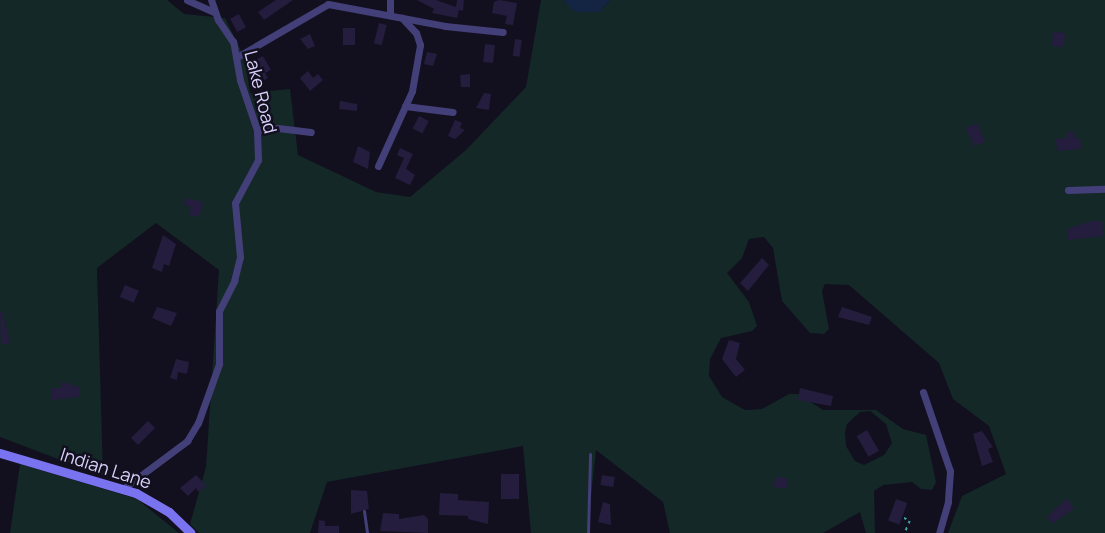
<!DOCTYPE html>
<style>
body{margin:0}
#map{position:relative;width:1105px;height:533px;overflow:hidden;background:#120f1e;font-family:Manrope,sans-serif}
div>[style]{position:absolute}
.green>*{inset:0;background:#132827}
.water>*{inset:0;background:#142543}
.building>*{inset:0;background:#241d3d;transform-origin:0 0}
.path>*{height:1.5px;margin-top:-0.75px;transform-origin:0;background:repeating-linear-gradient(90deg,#3ba4a1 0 3px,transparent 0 7.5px)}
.lane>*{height:3px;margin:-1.5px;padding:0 1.5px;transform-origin:1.5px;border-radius:1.5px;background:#433f78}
.street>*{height:7px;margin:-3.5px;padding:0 3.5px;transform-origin:3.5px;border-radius:3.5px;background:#433f78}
.secondary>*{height:9px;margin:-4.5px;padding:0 4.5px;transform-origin:4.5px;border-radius:4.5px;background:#7a73ef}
span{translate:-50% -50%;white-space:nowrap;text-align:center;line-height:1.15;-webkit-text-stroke:5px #120f1e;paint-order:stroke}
.street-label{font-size:18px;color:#d7d1fa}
</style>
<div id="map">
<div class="green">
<i style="clip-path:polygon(evenodd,0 0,167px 0,184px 14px,225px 18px,245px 59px,250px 93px,290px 89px,298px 155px,376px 192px,410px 197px,466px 150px,526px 87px,541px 0,563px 0,576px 12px,600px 12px,610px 0,1105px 0,1105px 533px,948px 533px,962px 496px,1006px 474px,989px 426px,953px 399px,939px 363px,849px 285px,825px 284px,822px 291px,829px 329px,824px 334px,810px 333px,782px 301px,773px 248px,764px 237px,749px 239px,742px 258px,727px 273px,749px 302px,757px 326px,752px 331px,721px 338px,710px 359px,709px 376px,722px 397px,745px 410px,762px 409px,789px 394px,798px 394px,823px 410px,876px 410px,903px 429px,926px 435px,936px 482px,932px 490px,921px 489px,912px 482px,883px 485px,874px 491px,875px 533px,866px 533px,860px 512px,823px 533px,670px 533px,663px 502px,596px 450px,587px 533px,531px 533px,523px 446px,327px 482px,310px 533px,199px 533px,190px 524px,206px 467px,219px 270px,156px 223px,97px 268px,103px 476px,0 437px,0 0,870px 411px,886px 424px,892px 443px,884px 455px,864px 465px,855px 461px,846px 446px,845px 433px,847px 424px,860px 412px,870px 411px)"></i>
<i style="clip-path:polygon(20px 464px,137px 499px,179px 533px,10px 533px)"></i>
</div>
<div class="water">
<i style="clip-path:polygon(563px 0,610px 0,600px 12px,575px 12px)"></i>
</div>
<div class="building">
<i style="clip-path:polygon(276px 0,293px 0,264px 20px,258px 12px)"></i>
<i style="clip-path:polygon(417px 0,436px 0,456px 7px,457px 0,464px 0,463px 11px,459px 10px,457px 18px,432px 13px,434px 9px)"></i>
<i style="clip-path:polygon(499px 0,517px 3px,513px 25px,505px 24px,507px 16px,492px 13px,494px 2px)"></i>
<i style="left:239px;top:14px;width:15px;height:10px;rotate:62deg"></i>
<i style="left:379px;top:23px;width:8px;height:21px;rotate:14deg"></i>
<i style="left:343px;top:28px;width:12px;height:17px"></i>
<i style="left:1053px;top:32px;width:12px;height:14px;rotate:5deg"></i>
<i style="clip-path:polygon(310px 34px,315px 46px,308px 49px,300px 39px)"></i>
<i style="left:515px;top:39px;width:7px;height:17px;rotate:8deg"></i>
<i style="left:485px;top:44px;width:10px;height:18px;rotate:6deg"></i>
<i style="clip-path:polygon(427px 52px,437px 54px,433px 66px,424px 64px)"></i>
<i style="clip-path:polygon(263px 56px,271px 70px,265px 73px,268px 78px,259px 83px,254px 74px,260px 70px,257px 59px)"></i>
<i style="clip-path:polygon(308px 71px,313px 78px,318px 74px,323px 80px,310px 91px,300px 78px)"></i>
<i style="clip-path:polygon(470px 74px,470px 87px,461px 87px,460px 75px)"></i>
<i style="clip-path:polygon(484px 93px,491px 94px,489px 110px,476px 108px)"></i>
<i style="clip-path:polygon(340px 101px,357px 104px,357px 111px,339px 109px)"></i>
<i style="left:419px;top:116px;width:11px;height:14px;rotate:27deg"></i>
<i style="clip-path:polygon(455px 120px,462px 123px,460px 128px,465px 130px,455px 139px,448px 136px)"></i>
<i style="left:977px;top:123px;width:20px;height:12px;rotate:66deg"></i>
<i style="clip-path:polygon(1074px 131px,1075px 138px,1080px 138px,1081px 149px,1057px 151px,1056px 139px,1067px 138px,1067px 132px)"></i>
<i style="clip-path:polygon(358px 146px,370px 152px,368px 169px,353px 162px)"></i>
<i style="clip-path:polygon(400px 148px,413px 154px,406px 169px,415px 175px,410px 185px,395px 178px,404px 158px,397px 155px)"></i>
<i style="clip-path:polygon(185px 198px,203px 202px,199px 217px,189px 215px,191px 207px,184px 205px)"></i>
<i style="clip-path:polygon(1092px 221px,1102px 221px,1103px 236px,1068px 240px,1067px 229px)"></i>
<i style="clip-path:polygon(163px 235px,176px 244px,169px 266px,164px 264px,162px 272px,152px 268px)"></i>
<i style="clip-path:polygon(762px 258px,769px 265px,748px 291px,740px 283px)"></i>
<i style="left:125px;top:285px;width:15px;height:13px;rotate:23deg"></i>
<i style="clip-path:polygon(157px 307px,177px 313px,171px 326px,152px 318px)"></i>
<i style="clip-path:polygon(842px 307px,872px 317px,869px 325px,838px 317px)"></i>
<i style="clip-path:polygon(2px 311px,10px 343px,1px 345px,0 312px)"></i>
<i style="clip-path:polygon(729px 340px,740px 343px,736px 359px,745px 370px,736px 377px,722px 359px)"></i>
<i style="clip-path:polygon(176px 359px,189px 362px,187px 374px,178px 372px,177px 380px,170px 378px)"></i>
<i style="clip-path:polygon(62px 382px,79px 387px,79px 397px,52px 400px,52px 388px,62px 388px)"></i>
<i style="clip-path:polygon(800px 388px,833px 396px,831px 406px,798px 400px)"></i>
<i style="left:148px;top:421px;width:10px;height:24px;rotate:45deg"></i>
<i style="left:867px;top:430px;width:24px;height:12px;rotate:60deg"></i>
<i style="clip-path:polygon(982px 431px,993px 447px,988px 449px,993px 462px,982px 466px,973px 434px)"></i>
<i style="left:501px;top:474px;width:18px;height:25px"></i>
<i style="clip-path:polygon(196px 475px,207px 486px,198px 492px,196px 488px,188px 496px,180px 488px)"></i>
<i style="left:602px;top:475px;width:13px;height:10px;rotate:9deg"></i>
<i style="clip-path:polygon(776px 476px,788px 479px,786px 489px,773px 487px)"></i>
<i style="clip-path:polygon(351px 490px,367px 491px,369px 509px,351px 514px)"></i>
<i style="clip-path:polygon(440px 493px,458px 494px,458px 500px,489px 502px,488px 524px,468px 519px,468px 516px,439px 515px)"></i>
<i style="clip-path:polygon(1067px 498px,1074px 509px,1052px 524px,1047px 517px)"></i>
<i style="left:896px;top:499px;width:12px;height:23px;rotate:20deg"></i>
<i style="clip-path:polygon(603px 502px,610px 504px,611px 525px,598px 522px)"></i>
<i style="clip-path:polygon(383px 513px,399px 514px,399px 519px,424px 515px,428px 519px,428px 533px,380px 531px)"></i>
<i style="clip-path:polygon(319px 520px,325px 521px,325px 526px,339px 526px,339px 533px,318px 533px)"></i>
</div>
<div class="path">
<i style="left:904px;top:518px;width:7px;rotate:27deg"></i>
<i style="left:910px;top:521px;width:13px;rotate:113deg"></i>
</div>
<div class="lane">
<i style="left:364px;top:511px;width:22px;rotate:82deg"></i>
<i style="left:588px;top:533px;width:79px;rotate:-88.5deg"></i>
</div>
<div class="street">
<i style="left:187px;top:0;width:30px;rotate:24deg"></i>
<i style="left:390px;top:15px;width:15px;rotate:-90deg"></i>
<i style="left:237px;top:57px;width:105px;rotate:-30.2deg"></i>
<i style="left:328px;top:4px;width:119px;rotate:10.6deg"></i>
<i style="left:445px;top:26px;width:58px;rotate:5.9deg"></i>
<i style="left:405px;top:106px;width:48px;rotate:7.1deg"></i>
<i style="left:257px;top:130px;width:21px;rotate:-5deg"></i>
<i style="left:278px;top:128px;width:33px;rotate:7deg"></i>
<i style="left:378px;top:166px;width:82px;rotate:-65.6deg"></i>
<i style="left:412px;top:91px;width:47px;rotate:-80.1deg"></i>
<i style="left:420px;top:45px;width:13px;rotate:-108deg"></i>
<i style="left:416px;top:33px;width:21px;rotate:-133deg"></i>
<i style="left:1068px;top:190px;width:37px;rotate:-2deg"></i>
<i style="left:923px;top:392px;width:83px;rotate:71.1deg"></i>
<i style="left:950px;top:471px;width:31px;rotate:94deg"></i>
<i style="left:948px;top:502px;width:32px;rotate:106deg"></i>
<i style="left:124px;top:488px;width:79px;rotate:-36.7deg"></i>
<i style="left:187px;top:441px;width:21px;rotate:-59deg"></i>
<i style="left:198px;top:423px;width:63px;rotate:-70.4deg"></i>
<i style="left:219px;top:364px;width:53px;rotate:-90deg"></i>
<i style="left:219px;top:311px;width:34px;rotate:-63deg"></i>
<i style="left:234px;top:281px;width:25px;rotate:-76deg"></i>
<i style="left:240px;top:257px;width:54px;rotate:-95.3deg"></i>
<i style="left:235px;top:203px;width:49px;rotate:-61.9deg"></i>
<i style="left:258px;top:160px;width:30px;rotate:-92deg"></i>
<i style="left:257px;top:130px;width:53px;rotate:-108.8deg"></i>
<i style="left:240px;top:80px;width:39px;rotate:-100deg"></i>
<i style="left:233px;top:42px;width:27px;rotate:-124deg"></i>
<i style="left:218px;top:20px;width:21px;rotate:-109deg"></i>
</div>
<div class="secondary">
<i style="left:0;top:453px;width:142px;rotate:16.4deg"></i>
<i style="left:136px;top:493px;width:38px;rotate:30deg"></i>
<i style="left:169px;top:512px;width:30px;rotate:44deg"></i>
</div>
<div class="street-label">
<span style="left:261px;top:92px;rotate:76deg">Lake Road</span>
<span style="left:106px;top:468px;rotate:18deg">Indian Lane</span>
</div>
</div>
